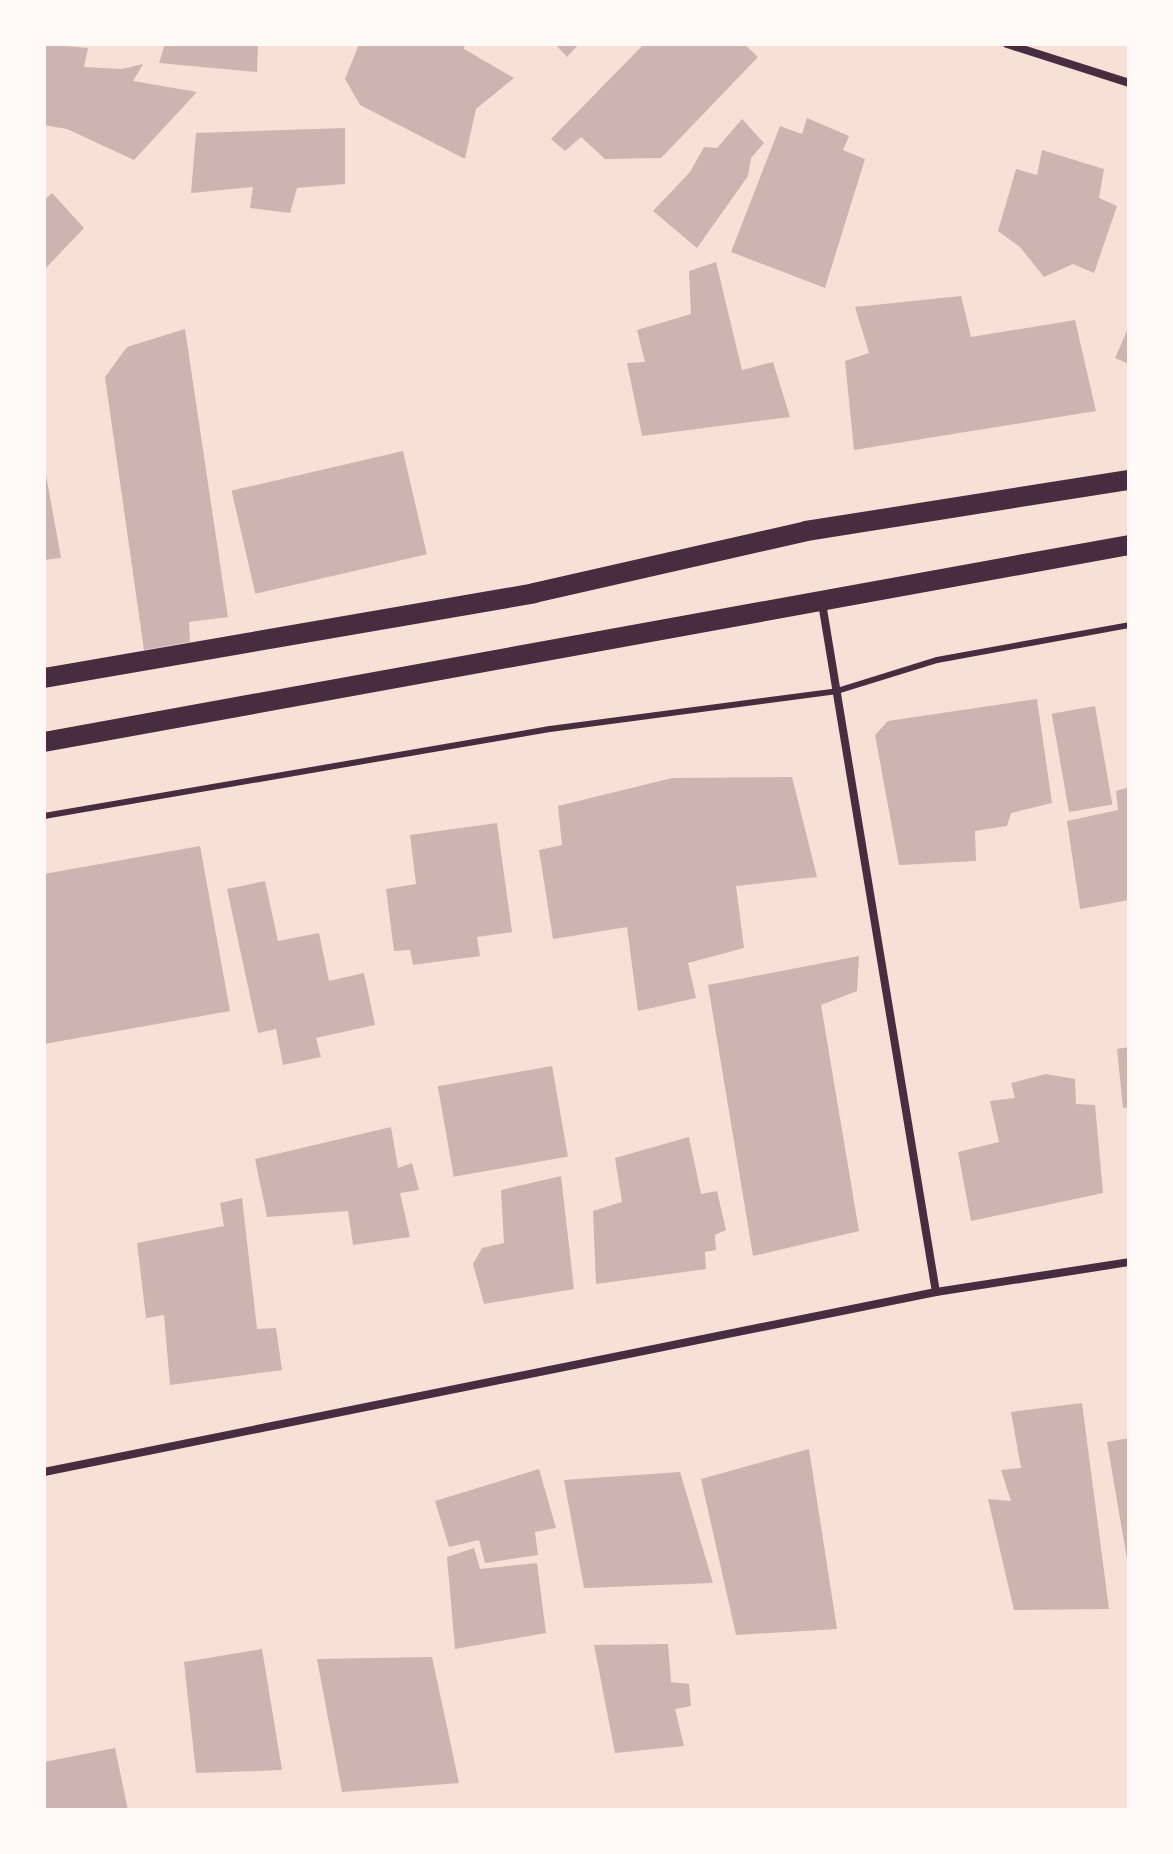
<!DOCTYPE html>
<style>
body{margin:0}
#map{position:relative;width:1173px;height:1854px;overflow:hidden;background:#f7e1d7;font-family:Raleway,sans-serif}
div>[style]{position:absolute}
.building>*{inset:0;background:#ccb4b1;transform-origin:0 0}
.service>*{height:6px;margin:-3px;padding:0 3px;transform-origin:3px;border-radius:3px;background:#4a2c40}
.minor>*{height:8px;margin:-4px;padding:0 4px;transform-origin:4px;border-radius:4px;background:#4a2c40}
.primary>*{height:20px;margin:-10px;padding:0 10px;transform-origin:10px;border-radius:10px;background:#4a2c40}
span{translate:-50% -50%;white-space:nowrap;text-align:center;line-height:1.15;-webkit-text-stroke:7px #fffaf5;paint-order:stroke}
.frame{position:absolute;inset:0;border:46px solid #fffaf5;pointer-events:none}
</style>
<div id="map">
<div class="building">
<i style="clip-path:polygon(44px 44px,88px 48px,84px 67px,122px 69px,143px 64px,133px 81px,197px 92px,134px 160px,67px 129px,44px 125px)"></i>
<i style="clip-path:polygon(165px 44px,258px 44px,257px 72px,159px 63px)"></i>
<i style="clip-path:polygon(359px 44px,465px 44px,464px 49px,514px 78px,476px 109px,465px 159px,360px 105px,345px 79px)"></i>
<i style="clip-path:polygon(555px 44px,579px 44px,567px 57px)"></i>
<i style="clip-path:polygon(644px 44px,744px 44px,758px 57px,661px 158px,605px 159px,581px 137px,565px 151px,551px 139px)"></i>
<i style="clip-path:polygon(807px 118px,849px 136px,843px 150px,865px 159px,825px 288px,731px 252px,780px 126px,802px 134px)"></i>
<i style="clip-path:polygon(742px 119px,764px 143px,751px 158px,748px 176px,697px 248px,653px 211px,690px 172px,704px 147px,717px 148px)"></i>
<i style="clip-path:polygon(345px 128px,345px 184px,297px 188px,290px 213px,250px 208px,253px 187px,191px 193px,196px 133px)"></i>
<i style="clip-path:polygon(1042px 150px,1104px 169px,1099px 198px,1117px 206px,1094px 273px,1073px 264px,1044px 277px,1020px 247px,998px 231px,1016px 169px,1037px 175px)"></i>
<i style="clip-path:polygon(52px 193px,84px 228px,44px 270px,44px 200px)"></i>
<i style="clip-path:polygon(716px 262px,742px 370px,773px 362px,790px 417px,642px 436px,627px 363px,645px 362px,637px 330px,691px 314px,689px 271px)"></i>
<i style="clip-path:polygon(961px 296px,971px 337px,1075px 320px,1096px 411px,854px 450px,845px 361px,869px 353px,855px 307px)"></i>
<i style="clip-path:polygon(1129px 326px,1129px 364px,1115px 358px)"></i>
<i style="clip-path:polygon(185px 329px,228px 617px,189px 622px,190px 642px,144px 650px,105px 377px,127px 347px)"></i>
<i style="left:403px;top:451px;width:106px;height:176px;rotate:77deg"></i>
<i style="clip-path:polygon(44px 464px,61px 558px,44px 560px)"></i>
<i style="clip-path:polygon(1037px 699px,1052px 803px,1011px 813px,1007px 826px,975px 831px,976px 861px,899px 865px,875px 735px,888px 721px)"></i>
<i style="left:1095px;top:706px;width:100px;height:44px;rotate:80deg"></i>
<i style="clip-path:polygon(792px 777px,817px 877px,736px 886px,744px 948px,688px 963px,696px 998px,638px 1011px,627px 927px,553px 939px,539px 850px,562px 845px,558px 806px,672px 778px)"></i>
<i style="clip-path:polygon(1129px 787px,1129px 900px,1080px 909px,1067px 821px,1118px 810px,1116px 791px)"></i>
<i style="clip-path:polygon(497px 823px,512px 932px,477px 937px,480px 956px,413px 965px,410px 950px,394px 951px,386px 889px,416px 884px,410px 835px)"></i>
<i style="clip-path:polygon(200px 846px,230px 1011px,44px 1044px,44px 874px)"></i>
<i style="clip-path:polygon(265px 881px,278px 941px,319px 933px,329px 981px,364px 973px,375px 1025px,316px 1038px,321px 1057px,283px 1065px,276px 1029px,258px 1033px,227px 889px)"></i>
<i style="clip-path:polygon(859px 956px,857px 991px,821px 1005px,859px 1231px,753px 1256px,708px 985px)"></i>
<i style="clip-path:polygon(1129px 1047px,1129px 1107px,1123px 1108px,1117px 1049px)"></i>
<i style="left:552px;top:1066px;width:92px;height:116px;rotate:80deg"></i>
<i style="clip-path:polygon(1046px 1074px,1075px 1079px,1076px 1104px,1095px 1105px,1103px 1193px,971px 1221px,958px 1152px,999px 1142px,990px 1101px,1015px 1098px,1011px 1083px)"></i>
<i style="clip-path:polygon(391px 1127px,398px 1168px,412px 1163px,419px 1190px,400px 1193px,410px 1237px,353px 1245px,348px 1211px,267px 1217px,255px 1159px)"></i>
<i style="clip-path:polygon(689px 1137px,701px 1194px,717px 1191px,726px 1230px,715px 1235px,716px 1250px,705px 1252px,706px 1269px,596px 1284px,593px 1211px,622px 1202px,615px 1158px)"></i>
<i style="clip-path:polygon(561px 1176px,574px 1289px,484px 1304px,473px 1264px,482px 1248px,504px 1243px,501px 1190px)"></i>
<i style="clip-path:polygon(242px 1198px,257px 1329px,276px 1328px,282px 1370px,170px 1385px,164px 1315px,146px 1318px,137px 1243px,224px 1226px,220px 1203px)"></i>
<i style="clip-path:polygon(1082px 1403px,1109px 1609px,1014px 1610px,988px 1499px,1011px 1501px,1001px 1470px,1021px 1468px,1011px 1412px)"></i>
<i style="clip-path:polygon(1129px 1438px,1129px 1559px,1127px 1559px,1107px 1442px)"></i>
<i style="clip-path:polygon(809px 1449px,837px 1629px,736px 1635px,701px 1479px)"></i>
<i style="clip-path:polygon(539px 1469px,556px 1528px,535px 1532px,538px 1555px,485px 1563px,479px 1540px,449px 1547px,435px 1501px)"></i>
<i style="clip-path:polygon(680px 1472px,713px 1583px,584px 1588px,564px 1480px)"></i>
<i style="clip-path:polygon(474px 1548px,480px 1569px,537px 1563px,546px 1633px,455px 1649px,447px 1557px)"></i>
<i style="clip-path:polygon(668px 1644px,671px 1682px,689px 1684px,691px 1706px,675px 1709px,684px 1746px,615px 1753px,594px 1645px)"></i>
<i style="clip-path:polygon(262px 1649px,282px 1770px,196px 1773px,184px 1662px)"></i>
<i style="clip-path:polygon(432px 1657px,459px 1783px,342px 1792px,317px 1659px)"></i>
<i style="clip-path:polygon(115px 1748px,128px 1810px,44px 1810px,44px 1762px)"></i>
</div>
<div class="service">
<i style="left:44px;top:816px;width:513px;rotate:-9.76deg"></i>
<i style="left:550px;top:729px;width:290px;rotate:-7.5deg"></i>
<i style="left:837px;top:691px;width:105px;rotate:-17.2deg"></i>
<i style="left:937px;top:660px;width:195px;rotate:-10.3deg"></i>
</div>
<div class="minor">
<i style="left:1007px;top:44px;width:128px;rotate:17.7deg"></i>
<i style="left:822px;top:603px;width:698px;rotate:80.61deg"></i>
<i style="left:44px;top:1472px;width:910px;rotate:-11.41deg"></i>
<i style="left:936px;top:1292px;width:195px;rotate:-8.8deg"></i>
</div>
<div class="primary">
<i style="left:44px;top:678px;width:497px;rotate:-9.8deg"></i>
<i style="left:534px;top:593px;width:279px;rotate:-12.8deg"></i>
<i style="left:806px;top:531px;width:327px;rotate:-9deg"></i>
<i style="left:44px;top:742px;width:1103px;rotate:-10.29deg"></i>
</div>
<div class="frame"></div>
</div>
